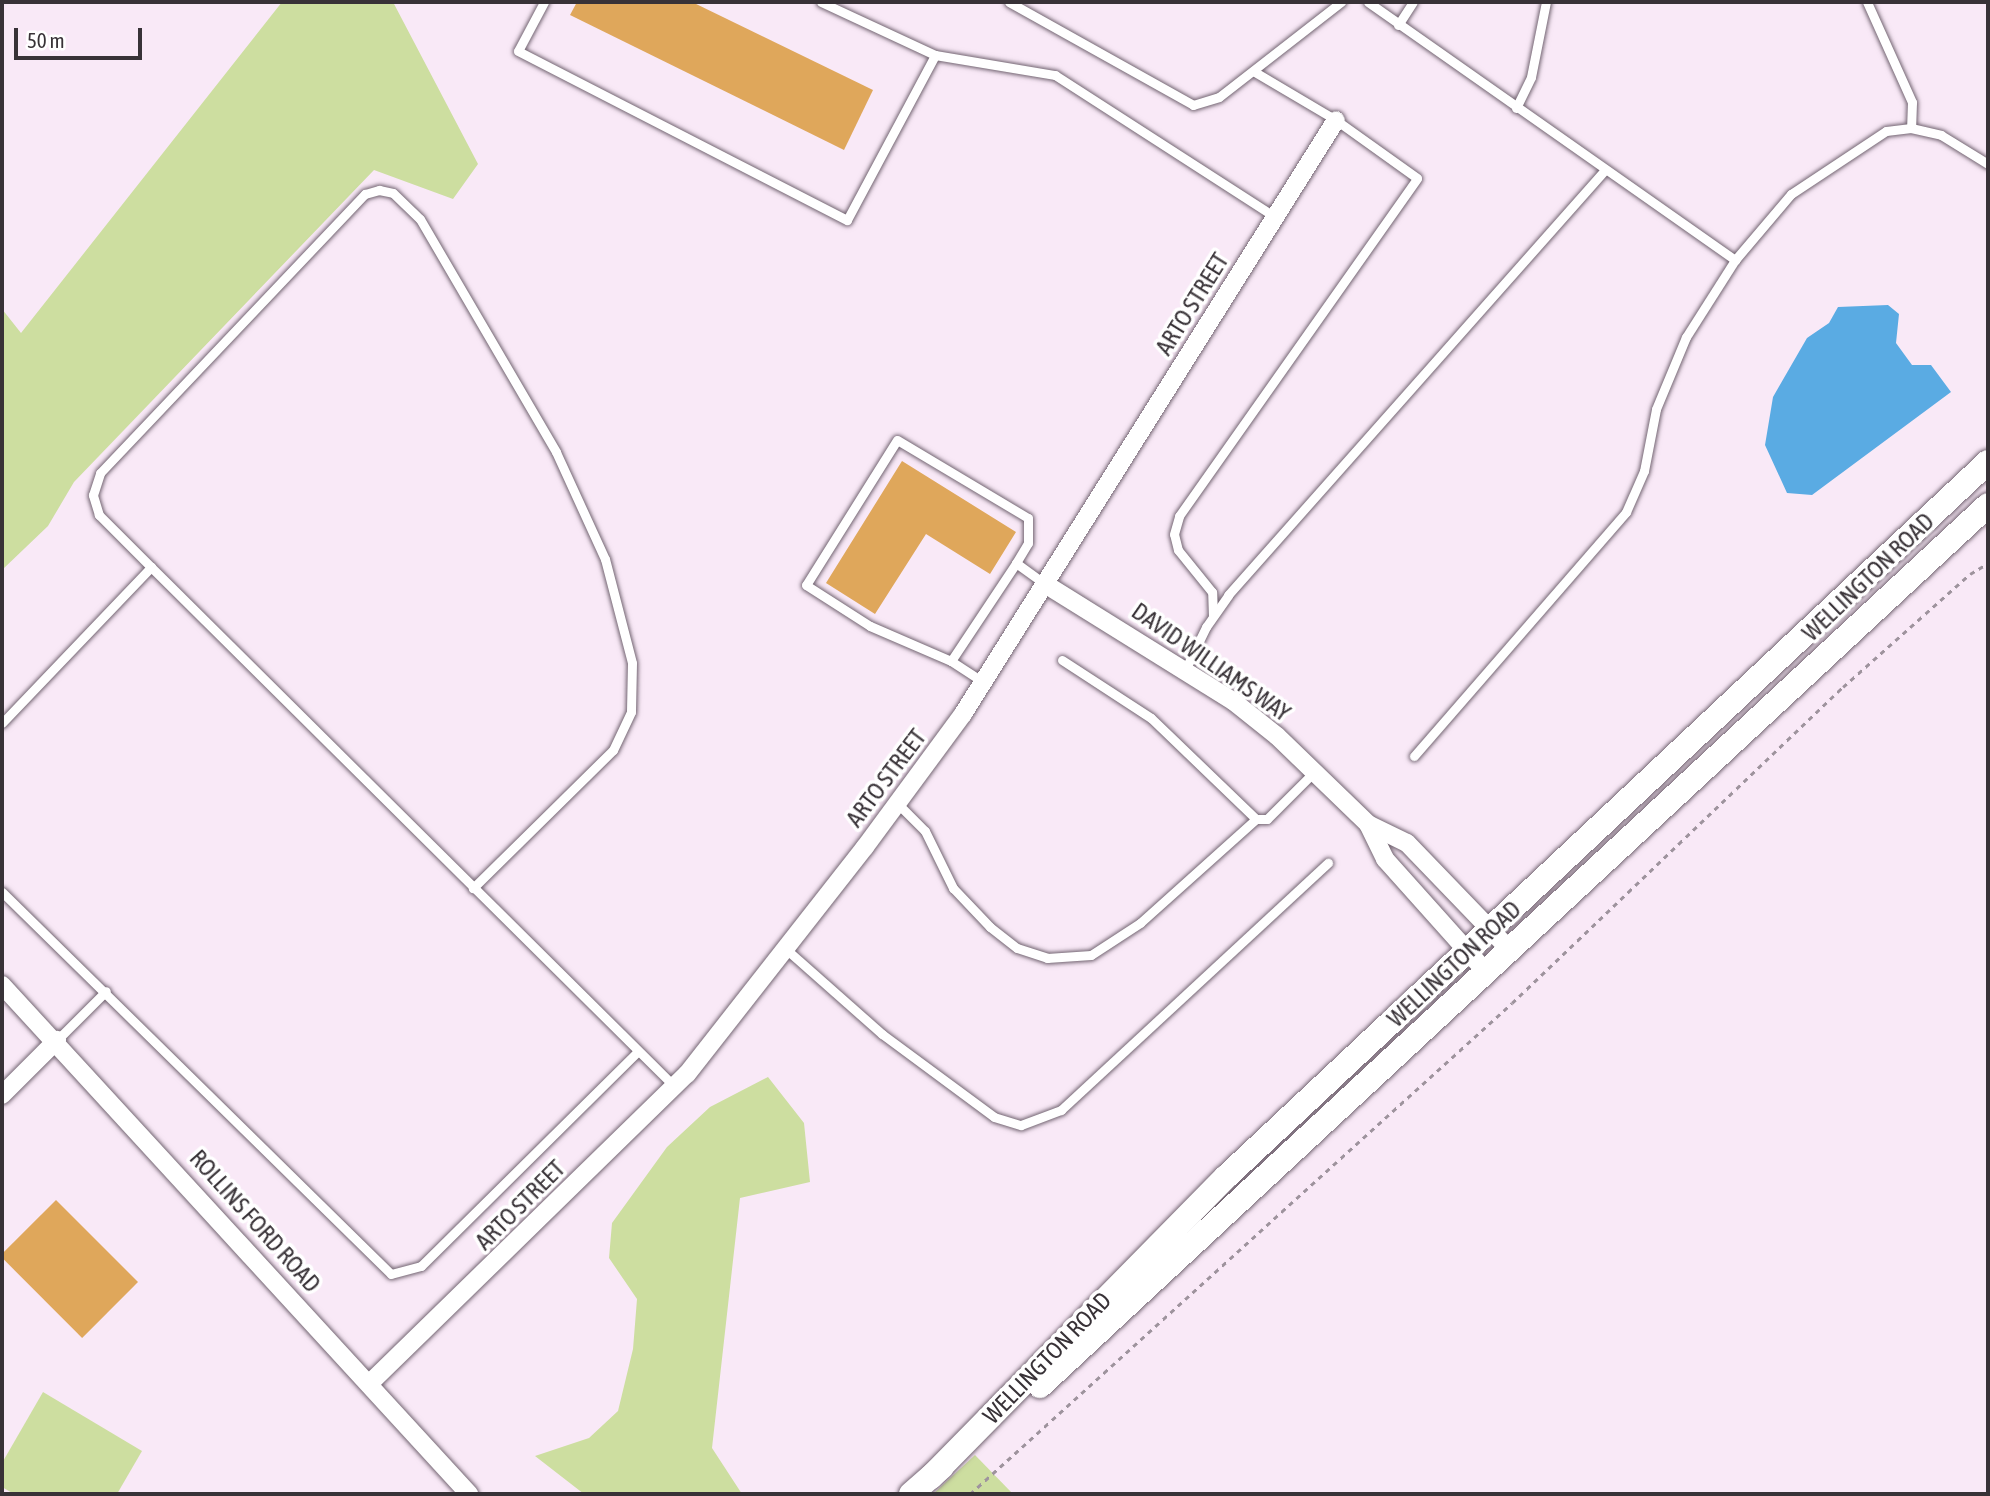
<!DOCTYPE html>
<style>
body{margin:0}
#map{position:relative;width:1990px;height:1496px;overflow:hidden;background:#f9e9f7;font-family:"Asap Condensed",sans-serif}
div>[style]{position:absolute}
.green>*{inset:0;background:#cddea0}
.water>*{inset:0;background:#5aabe3}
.building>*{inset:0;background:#dfa75b;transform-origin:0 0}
.path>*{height:2.5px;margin-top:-1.25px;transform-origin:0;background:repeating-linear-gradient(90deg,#9e939d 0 5px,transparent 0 10px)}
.roads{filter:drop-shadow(0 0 2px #736572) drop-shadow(0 0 2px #736572)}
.service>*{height:9px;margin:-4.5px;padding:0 4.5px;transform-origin:4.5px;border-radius:4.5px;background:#fff}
.minor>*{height:18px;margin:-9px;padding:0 9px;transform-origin:9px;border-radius:9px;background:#fff}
.secondary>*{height:24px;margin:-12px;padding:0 12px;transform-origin:12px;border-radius:12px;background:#fff}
span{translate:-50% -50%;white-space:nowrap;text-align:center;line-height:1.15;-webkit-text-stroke:7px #fff;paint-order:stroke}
.street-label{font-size:24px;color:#383237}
.frame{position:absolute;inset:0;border:4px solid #383237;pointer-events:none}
.scale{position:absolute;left:14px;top:28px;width:128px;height:32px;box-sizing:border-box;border:4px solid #383237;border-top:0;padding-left:9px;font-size:21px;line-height:24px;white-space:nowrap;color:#383237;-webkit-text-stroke:5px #fff;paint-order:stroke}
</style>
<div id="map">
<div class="green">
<i style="clip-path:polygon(282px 2px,393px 2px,478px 164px,453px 199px,374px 170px,74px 482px,48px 526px,2px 570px,2px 309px,21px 333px)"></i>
<i style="clip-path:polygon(768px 1077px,804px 1123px,810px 1182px,740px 1198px,712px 1448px,742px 1494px,584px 1494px,535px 1456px,589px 1438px,618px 1411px,633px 1349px,637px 1299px,609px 1258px,612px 1223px,667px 1147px,710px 1107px)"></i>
<i style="clip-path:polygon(43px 1392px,142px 1451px,117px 1494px,14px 1494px,2px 1487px,2px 1463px)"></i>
<i style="clip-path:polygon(975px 1455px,1013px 1494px,933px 1494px)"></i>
</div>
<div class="water">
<i style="clip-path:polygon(1888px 305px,1899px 314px,1896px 343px,1912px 365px,1931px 365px,1951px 392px,1812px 495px,1787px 493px,1765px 445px,1773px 397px,1807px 338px,1829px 323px,1838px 307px)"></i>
</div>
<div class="building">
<i style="clip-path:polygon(577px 2px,692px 2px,873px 90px,844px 150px,570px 15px)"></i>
<i style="clip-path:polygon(902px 461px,1016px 532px,990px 574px,926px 534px,875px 614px,826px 583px)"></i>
<i style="left:56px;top:1200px;width:116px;height:79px;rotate:45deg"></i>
</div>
<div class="path">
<i style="left:970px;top:1494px;width:731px;rotate:-42.17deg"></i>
<i style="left:1512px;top:1003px;width:458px;rotate:-43.7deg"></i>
<i style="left:1843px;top:687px;width:170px;rotate:-41.7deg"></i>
<i style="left:1970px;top:574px;width:21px;rotate:-31deg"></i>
</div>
<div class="roads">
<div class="service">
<i style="left:544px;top:2px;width:55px;rotate:118deg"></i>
<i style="left:518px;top:51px;width:370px;rotate:27.2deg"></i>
<i style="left:847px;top:220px;width:187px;rotate:-61.9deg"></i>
<i style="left:821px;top:2px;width:126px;rotate:24.9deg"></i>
<i style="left:935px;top:55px;width:122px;rotate:9.5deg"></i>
<i style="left:1055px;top:75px;width:262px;rotate:32.8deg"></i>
<i style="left:1009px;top:2px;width:211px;rotate:29.2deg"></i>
<i style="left:1193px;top:105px;width:27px;rotate:-17deg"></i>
<i style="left:1219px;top:97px;width:155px;rotate:-37.9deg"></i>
<i style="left:1368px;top:2px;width:449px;rotate:35.1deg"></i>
<i style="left:1735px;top:260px;width:87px;rotate:-49.7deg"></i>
<i style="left:1791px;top:194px;width:114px;rotate:-33.6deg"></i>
<i style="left:1886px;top:131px;width:25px;rotate:-7deg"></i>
<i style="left:1911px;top:128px;width:31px;rotate:13deg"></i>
<i style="left:1941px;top:135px;width:55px;rotate:31.7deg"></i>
<i style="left:1867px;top:2px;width:110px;rotate:65.8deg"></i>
<i style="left:1912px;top:102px;width:26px;rotate:92deg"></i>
<i style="left:1398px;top:25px;width:27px;rotate:-57deg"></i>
<i style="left:1516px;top:108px;width:34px;rotate:-64deg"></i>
<i style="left:1531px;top:77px;width:76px;rotate:-78.7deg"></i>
<i style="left:1016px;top:563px;width:23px;rotate:-59deg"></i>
<i style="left:1028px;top:543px;width:25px;rotate:-90deg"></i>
<i style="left:1028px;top:518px;width:152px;rotate:-149.2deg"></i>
<i style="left:897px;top:440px;width:171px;rotate:122.1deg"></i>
<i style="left:806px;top:585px;width:76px;rotate:32.6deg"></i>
<i style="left:870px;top:626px;width:88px;rotate:23.4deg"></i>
<i style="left:951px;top:661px;width:118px;rotate:-56.4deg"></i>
<i style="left:1016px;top:563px;width:36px;rotate:36deg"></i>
<i style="left:151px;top:567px;width:74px;rotate:-135deg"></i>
<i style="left:99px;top:515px;width:21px;rotate:-107deg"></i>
<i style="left:93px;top:495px;width:23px;rotate:-72deg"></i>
<i style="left:100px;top:473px;width:385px;rotate:-46.5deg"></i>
<i style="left:365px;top:194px;width:15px;rotate:-16deg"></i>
<i style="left:379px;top:190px;width:14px;rotate:12deg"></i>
<i style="left:393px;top:193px;width:37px;rotate:44deg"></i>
<i style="left:420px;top:219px;width:270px;rotate:59.7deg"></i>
<i style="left:556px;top:452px;width:118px;rotate:65.4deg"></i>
<i style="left:605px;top:559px;width:107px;rotate:75.4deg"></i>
<i style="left:632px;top:663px;width:49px;rotate:91.2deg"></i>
<i style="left:631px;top:712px;width:42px;rotate:115.3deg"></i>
<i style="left:613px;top:750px;width:197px;rotate:135.4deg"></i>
<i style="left:1213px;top:616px;width:24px;rotate:-92deg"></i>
<i style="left:1212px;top:592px;width:54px;rotate:-129deg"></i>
<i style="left:1178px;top:550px;width:16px;rotate:-104deg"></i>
<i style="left:1174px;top:534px;width:19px;rotate:-74deg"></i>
<i style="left:1179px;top:516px;width:413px;rotate:-54.8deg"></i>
<i style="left:1417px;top:178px;width:100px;rotate:-144.4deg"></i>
<i style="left:1336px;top:120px;width:96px;rotate:-149.4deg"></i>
<i style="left:1062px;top:660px;width:106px;rotate:33.1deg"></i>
<i style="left:1151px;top:718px;width:146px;rotate:43.9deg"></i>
<i style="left:1256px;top:819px;width:11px"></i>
<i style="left:1267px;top:819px;width:66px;rotate:-45deg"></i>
<i style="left:951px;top:661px;width:38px;rotate:33deg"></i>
<i style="left:1185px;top:670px;width:48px;rotate:-64deg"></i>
<i style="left:1206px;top:627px;width:39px;rotate:-55deg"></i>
<i style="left:1228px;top:595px;width:568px;rotate:-48.43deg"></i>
<i style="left:2px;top:723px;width:216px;rotate:-46.3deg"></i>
<i style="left:151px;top:567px;width:737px;rotate:44.78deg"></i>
<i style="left:1414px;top:756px;width:323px;rotate:-49deg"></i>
<i style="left:1626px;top:512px;width:45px;rotate:-66.3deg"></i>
<i style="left:1644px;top:471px;width:63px;rotate:-79deg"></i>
<i style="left:1656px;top:409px;width:78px;rotate:-67.4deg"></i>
<i style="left:1686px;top:337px;width:91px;rotate:-57.5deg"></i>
<i style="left:898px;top:804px;width:38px;rotate:45deg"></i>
<i style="left:925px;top:831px;width:64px;rotate:63.8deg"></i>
<i style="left:953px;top:888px;width:54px;rotate:46.5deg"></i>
<i style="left:990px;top:927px;width:34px;rotate:38deg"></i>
<i style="left:1017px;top:948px;width:32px;rotate:18deg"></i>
<i style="left:1047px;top:958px;width:44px;rotate:-3.9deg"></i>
<i style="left:1091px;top:955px;width:59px;rotate:-33.1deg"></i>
<i style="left:1140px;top:923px;width:156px;rotate:-41.9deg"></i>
<i style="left:2px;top:892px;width:545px;rotate:44.48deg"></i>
<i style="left:391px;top:1274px;width:31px;rotate:-15deg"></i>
<i style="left:421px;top:1266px;width:304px;rotate:-44.7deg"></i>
<i style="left:786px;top:949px;width:128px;rotate:41.5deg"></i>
<i style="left:882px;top:1034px;width:139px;rotate:36.5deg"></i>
<i style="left:994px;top:1117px;width:28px;rotate:17deg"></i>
<i style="left:1021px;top:1125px;width:43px;rotate:-20.6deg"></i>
<i style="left:1061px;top:1110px;width:364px;rotate:-42.8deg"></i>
<i style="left:57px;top:1040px;width:69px;rotate:-45deg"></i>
</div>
<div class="minor">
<i style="left:1045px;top:584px;width:221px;rotate:31.9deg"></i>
<i style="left:1233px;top:701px;width:56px;rotate:38.5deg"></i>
<i style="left:1277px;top:736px;width:127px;rotate:44deg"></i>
<i style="left:1368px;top:824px;width:39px;rotate:64deg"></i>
<i style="left:1385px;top:859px;width:154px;rotate:48.2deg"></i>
<i style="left:1368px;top:824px;width:43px;rotate:26deg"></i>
<i style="left:1407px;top:843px;width:151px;rotate:46.1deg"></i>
<i style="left:2px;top:985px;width:691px;rotate:47.46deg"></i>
<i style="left:2px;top:1095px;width:78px;rotate:-45deg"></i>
<i style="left:370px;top:1383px;width:443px;rotate:-44.3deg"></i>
<i style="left:687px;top:1074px;width:288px;rotate:-51.9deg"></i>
<i style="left:865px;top:847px;width:165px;rotate:-53.6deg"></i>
<i style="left:963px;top:714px;width:701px;rotate:-57.87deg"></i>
</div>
<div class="secondary">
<i style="left:1040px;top:1386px;width:1294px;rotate:-42.9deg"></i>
<i style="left:931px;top:1477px;width:421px;rotate:-45.5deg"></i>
<i style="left:1226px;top:1177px;width:1045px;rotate:-43.18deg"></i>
<i style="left:911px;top:1494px;width:41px;rotate:-41.1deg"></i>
</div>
</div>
<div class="street-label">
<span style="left:1192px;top:304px;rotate:-58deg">ARTO STREET</span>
<span style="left:1868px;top:577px;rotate:-44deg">WELLINGTON ROAD</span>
<span style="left:1211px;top:662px;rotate:35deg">DAVID WILLIAMS WAY</span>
<span style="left:886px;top:778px;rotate:-53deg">ARTO STREET</span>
<span style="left:1454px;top:964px;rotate:-43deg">WELLINGTON ROAD</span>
<span style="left:520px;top:1205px;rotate:-45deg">ARTO STREET</span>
<span style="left:255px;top:1221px;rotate:48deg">ROLLINS FORD ROAD</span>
<span style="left:1047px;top:1358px;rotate:-46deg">WELLINGTON ROAD</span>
</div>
<div class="frame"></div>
<div class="scale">50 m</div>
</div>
